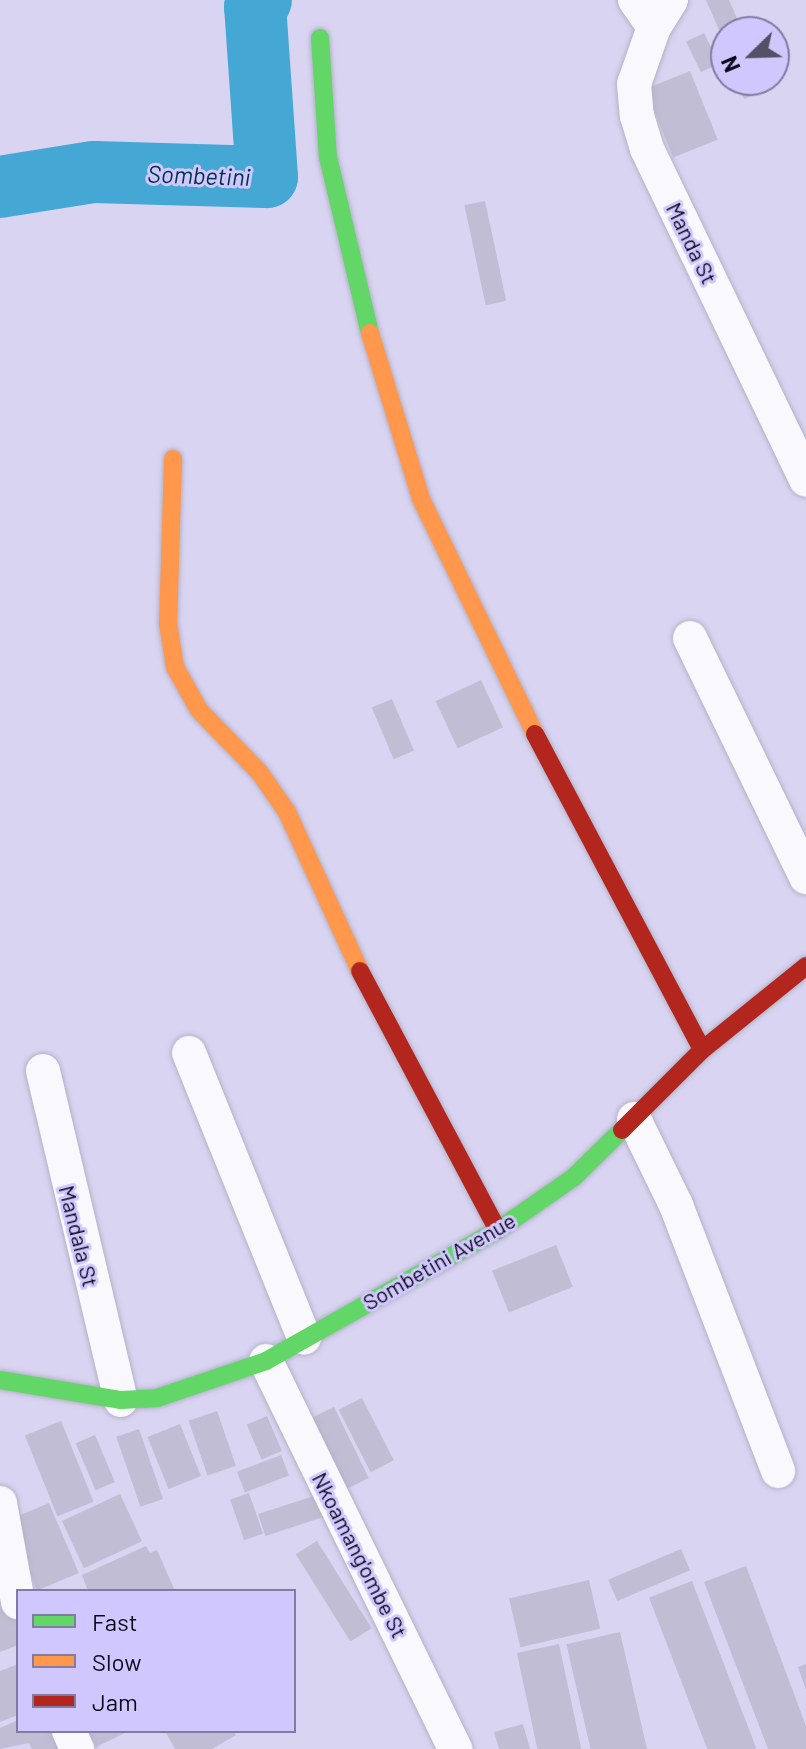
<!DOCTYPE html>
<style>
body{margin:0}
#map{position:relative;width:806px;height:1749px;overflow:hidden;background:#d8d4f1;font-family:Barlow,sans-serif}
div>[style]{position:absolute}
.river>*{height:62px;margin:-31px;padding:0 31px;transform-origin:31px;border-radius:31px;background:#45a7d3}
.building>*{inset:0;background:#c1bdd4;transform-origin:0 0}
.roads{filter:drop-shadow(0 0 2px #b4b1c8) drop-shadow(0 0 2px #b4b1c8)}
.street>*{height:34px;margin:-17px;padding:0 17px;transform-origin:17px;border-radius:17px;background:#f9f9fd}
.fast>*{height:18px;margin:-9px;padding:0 9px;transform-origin:9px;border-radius:9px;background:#63d668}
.slow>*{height:18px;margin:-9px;padding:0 9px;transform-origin:9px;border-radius:9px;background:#ff974d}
.jam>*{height:18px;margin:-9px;padding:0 9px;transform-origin:9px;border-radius:9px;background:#b3261e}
span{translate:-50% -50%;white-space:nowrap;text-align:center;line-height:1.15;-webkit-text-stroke:6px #d0c7fe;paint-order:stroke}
.street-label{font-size:22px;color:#0d091b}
.water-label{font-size:24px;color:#003348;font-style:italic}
.legend{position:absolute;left:16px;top:1589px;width:280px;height:144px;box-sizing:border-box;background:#d0c7fe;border:2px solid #827ba3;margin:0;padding:10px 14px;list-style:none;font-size:24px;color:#0d091b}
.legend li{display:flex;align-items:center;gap:16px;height:40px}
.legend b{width:40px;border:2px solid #827ba3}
.north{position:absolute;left:710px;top:16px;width:80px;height:80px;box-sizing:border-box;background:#d0c7fe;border:2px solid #827ba3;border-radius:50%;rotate:247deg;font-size:22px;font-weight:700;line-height:32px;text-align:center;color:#0d091b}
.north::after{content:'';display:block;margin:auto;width:28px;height:36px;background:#545066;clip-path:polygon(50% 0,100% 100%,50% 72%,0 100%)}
</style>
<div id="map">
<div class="river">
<i style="left:0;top:187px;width:95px;rotate:-9.1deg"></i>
<i style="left:94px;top:172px;width:173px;rotate:1.7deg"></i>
<i style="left:267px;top:177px;width:170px;rotate:-94deg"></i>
<i style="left:255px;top:7px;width:9px;rotate:-49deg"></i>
</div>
<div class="building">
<i style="clip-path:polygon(706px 0,729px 0,743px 32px,726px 32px,726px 46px)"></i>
<i style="left:704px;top:33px;width:34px;height:20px;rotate:64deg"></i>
<i style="left:690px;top:71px;width:74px;height:48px;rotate:68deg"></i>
<i style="clip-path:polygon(735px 80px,765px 80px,769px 88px,744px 99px)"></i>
<i style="left:485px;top:201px;width:102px;height:21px;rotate:78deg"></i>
<i style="left:481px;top:680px;width:52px;height:50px;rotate:65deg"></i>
<i style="left:392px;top:699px;width:56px;height:22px;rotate:67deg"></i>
<i style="left:556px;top:1245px;width:45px;height:69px;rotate:68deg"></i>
<i style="left:362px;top:1398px;width:70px;height:26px;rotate:63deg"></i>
<i style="left:334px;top:1407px;width:79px;height:34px;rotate:64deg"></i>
<i style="left:217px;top:1411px;width:58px;height:30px;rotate:71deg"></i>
<i style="left:267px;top:1416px;width:38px;height:22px;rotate:67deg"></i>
<i style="left:61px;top:1421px;width:87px;height:39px;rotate:68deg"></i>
<i style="left:180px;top:1424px;width:56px;height:35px;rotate:68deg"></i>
<i style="left:139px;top:1429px;width:74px;height:24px;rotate:71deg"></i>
<i style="left:95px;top:1435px;width:51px;height:21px;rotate:67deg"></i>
<i style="left:281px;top:1455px;width:22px;height:47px;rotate:69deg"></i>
<i style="left:249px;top:1493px;width:43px;height:20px;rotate:71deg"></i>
<i style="left:120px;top:1494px;width:52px;height:64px;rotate:65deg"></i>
<i style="left:320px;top:1494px;width:23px;height:65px;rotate:72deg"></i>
<i style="left:49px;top:1503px;width:76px;height:45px;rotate:67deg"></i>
<i style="left:317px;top:1541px;width:103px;height:25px;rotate:58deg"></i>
<i style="clip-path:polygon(146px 1546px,150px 1553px,157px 1550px,175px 1591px,88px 1591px,82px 1575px)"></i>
<i style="left:681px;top:1549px;width:23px;height:79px;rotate:67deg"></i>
<i style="clip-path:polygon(746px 1566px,806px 1726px,806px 1749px,768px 1749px,704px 1582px)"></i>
<i style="clip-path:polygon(0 1574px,18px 1623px,18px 1645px,0 1652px)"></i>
<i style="left:589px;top:1580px;width:50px;height:82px;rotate:77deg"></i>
<i style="left:692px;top:1581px;width:179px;height:46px;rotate:69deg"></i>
<i style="left:620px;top:1632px;width:120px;height:55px;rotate:77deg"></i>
<i style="left:559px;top:1644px;width:107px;height:43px;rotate:78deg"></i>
<i style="clip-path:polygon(18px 1664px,18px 1715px,0 1722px,0 1671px)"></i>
<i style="clip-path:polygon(806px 1664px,806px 1690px,798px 1667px)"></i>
<i style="clip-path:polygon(18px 1720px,18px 1731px,54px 1731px,62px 1749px,32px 1749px,29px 1743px,0 1749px,0 1728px)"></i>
<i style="clip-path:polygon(523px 1724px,530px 1749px,499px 1749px,494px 1732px)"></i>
<i style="clip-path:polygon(88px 1731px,129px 1731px,96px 1747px)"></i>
<i style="clip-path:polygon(165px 1731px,233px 1731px,236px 1735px,212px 1749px,175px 1749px)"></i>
</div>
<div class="roads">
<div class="street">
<i style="left:635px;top:0;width:33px;rotate:55deg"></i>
<i style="left:671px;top:0;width:32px;rotate:122deg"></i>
<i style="left:654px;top:27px;width:60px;rotate:109.3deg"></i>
<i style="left:634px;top:84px;width:32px;rotate:85deg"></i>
<i style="left:637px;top:116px;width:34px;rotate:73deg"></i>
<i style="left:647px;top:149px;width:367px;rotate:64.3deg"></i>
<i style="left:690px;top:638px;width:266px;rotate:64.1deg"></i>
<i style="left:189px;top:1053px;width:307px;rotate:68deg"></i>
<i style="left:43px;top:1071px;width:338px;rotate:76.7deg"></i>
<i style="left:634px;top:1119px;width:96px;rotate:64deg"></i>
<i style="left:676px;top:1205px;width:285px;rotate:69deg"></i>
<i style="left:266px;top:1361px;width:432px;rotate:64deg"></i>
<i style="left:0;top:1503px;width:101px;rotate:79.7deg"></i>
<i style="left:69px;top:1731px;width:20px;rotate:66deg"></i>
</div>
<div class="fast">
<i style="left:320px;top:38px;width:119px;rotate:86.2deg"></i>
<i style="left:328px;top:157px;width:181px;rotate:76.6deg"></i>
<i style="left:0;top:1380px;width:123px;rotate:9.4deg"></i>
<i style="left:121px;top:1400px;width:36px;rotate:-3deg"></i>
<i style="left:157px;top:1398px;width:115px;rotate:-18.7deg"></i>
<i style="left:266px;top:1361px;width:266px;rotate:-29.5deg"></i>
<i style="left:498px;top:1230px;width:93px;rotate:-34.9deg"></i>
<i style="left:574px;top:1177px;width:67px;rotate:-44.4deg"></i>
</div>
<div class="slow">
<i style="left:370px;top:333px;width:174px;rotate:72.9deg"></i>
<i style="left:421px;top:499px;width:261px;rotate:64.1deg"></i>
<i style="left:173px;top:459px;width:164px;rotate:91.7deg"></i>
<i style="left:168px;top:623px;width:45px;rotate:81deg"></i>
<i style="left:175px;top:667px;width:49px;rotate:60.8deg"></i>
<i style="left:199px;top:710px;width:88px;rotate:45.9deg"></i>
<i style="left:260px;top:773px;width:47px;rotate:55.3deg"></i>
<i style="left:287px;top:812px;width:175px;rotate:65.3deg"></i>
</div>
<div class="jam">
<i style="left:535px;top:734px;width:357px;rotate:62.1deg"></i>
<i style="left:360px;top:971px;width:293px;rotate:62deg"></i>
<i style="left:622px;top:1130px;width:113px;rotate:-45deg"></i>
<i style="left:702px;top:1050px;width:134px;rotate:-38.9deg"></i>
</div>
</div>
<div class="street-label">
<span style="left:692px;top:243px;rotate:64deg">Manda St</span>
<span style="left:79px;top:1236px;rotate:76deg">Mandala St</span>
<span style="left:439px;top:1261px;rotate:-30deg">Sombetini Avenue</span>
<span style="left:360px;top:1555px;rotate:63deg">Nkoamang'ombe St</span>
</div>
<div class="water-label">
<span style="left:199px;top:175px;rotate:2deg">Sombetini</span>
</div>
<ul class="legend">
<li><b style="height:10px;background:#63d668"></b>Fast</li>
<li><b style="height:10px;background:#ff974d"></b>Slow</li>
<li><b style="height:10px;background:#b3261e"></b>Jam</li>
</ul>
<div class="north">N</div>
</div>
